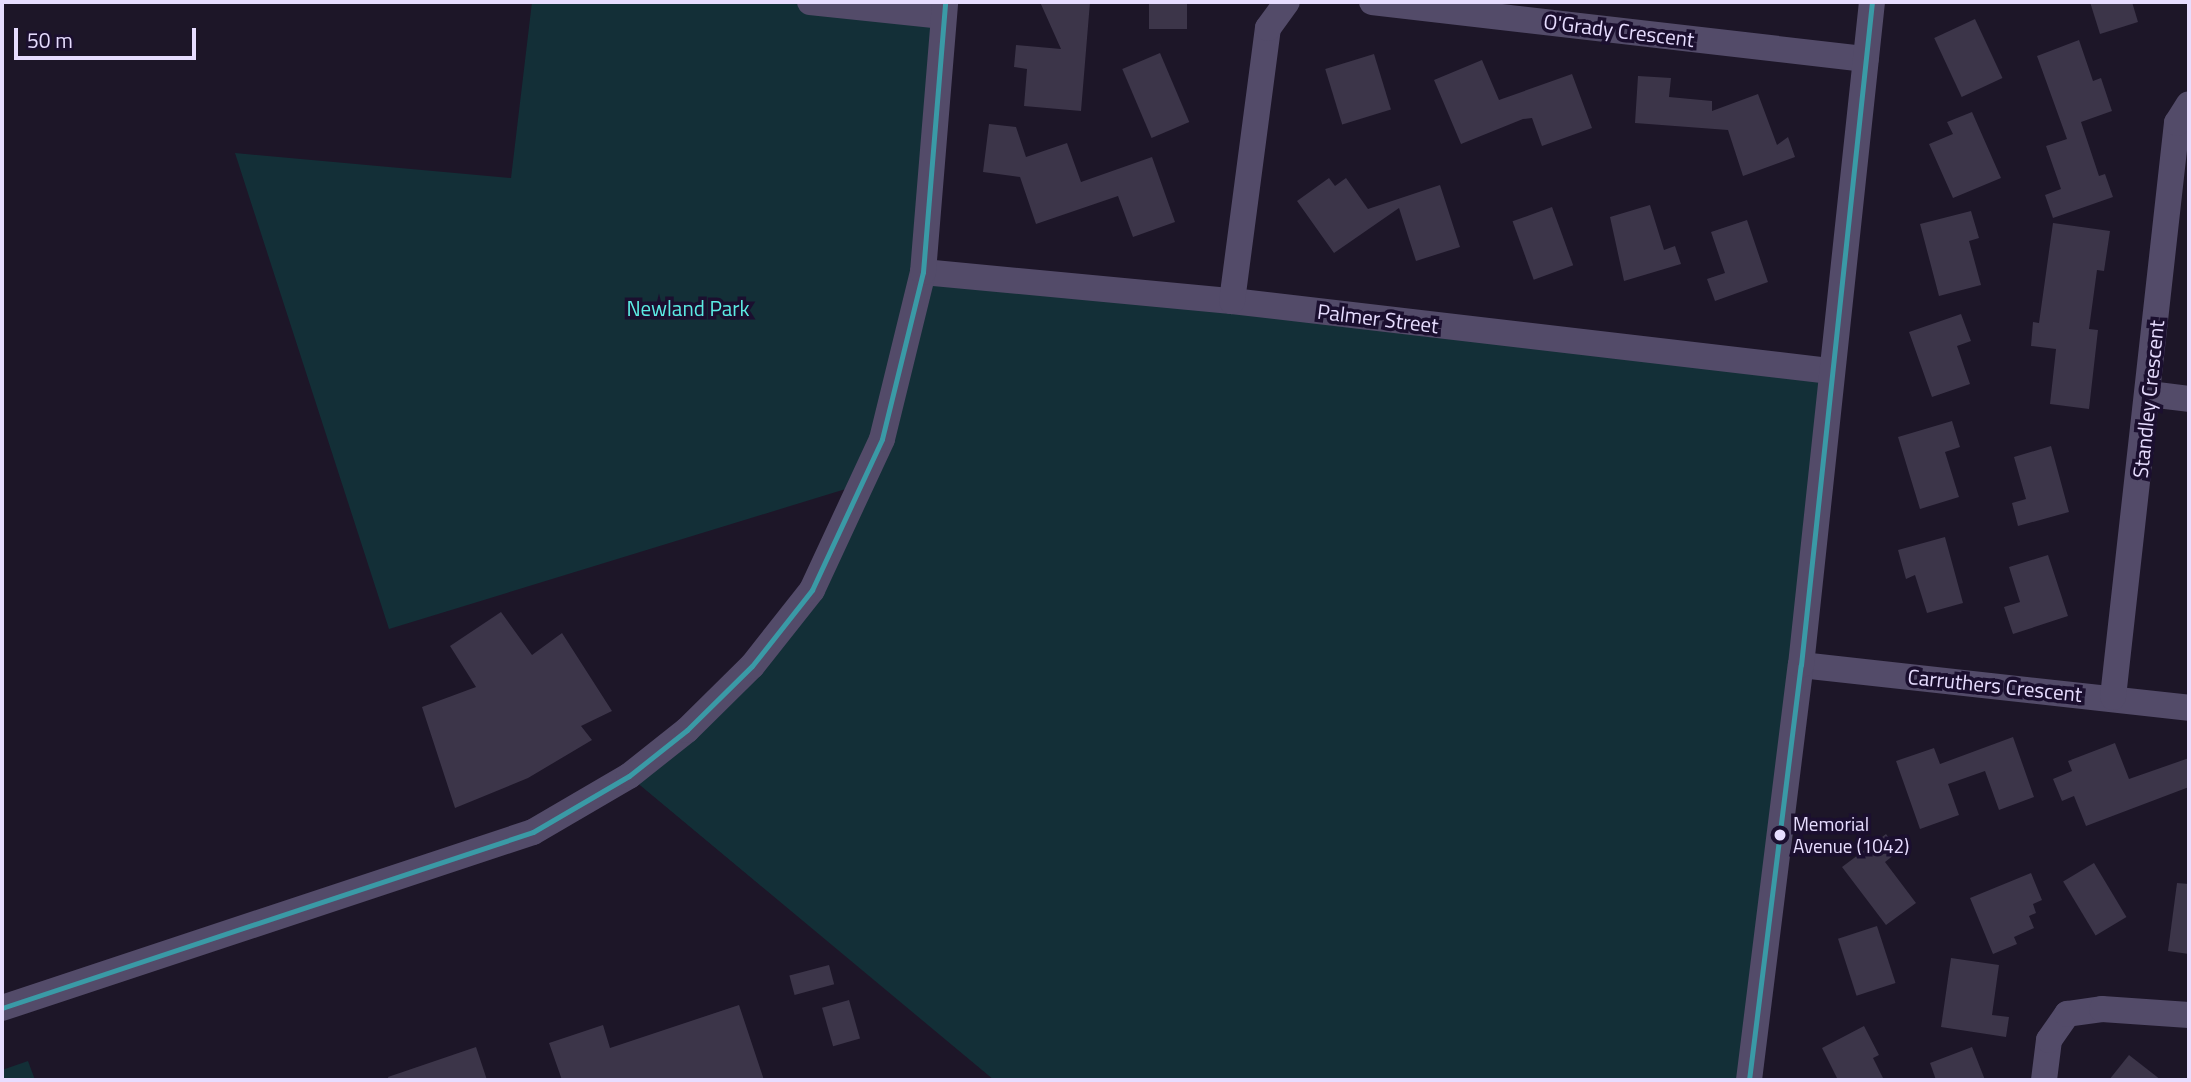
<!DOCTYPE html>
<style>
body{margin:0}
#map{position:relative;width:2191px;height:1082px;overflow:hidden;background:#1d1628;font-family:"Titillium Web",sans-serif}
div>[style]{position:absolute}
.green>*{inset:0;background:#132f37}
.building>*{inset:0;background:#3c3549;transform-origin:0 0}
.minor>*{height:26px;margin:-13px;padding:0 13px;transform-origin:13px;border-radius:13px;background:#534b69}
.bus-1>*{height:5px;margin:-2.5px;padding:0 2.5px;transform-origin:2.5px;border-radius:2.5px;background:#3a9aa6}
.dots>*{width:19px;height:19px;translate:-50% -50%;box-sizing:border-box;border:4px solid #1b0f2f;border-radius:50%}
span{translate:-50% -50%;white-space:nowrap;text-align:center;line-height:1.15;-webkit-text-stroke:7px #1b0f2f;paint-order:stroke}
.bus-label{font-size:19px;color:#e7ddff}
.left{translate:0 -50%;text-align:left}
.street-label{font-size:21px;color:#e7ddff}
.park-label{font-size:21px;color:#5cece4}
.frame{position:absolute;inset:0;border:4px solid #e7ddff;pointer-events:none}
.scale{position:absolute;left:14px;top:28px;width:182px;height:32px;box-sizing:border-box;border:4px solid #e7ddff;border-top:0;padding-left:9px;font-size:21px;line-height:24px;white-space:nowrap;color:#e7ddff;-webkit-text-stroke:5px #1b0f2f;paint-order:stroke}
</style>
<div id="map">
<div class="green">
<i style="clip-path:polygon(532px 2px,810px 2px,943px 16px,923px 271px,1831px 371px,1749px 1080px,994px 1080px,629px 776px,752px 666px,862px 484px,389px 629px,235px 153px,511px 178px)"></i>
<i style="clip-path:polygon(28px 1061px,35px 1080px,2px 1080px,2px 1070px)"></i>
</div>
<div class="building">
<i style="clip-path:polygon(1040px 2px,1090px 2px,1081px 111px,1024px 106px,1027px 69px,1014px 67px,1016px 45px,1061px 49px)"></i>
<i style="left:1149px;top:2px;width:38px;height:27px"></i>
<i style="clip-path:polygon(2090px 2px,2132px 2px,2138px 22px,2100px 34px)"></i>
<i style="left:1975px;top:19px;width:65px;height:45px;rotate:65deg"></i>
<i style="clip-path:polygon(2079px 40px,2093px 81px,2101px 78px,2112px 111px,2081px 122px,2099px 176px,2105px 174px,2113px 197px,2053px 218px,2045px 195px,2061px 189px,2046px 146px,2067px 139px,2037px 56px)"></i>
<i style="left:1160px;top:53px;width:75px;height:41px;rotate:67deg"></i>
<i style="left:1374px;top:54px;width:58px;height:51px;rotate:73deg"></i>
<i style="clip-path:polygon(1482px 60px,1499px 100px,1572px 74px,1592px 128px,1542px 146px,1532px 118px,1523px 119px,1461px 144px,1434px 80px)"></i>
<i style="clip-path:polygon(1638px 76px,1671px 78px,1669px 97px,1712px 101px,1712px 111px,1758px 94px,1777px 145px,1788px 137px,1795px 157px,1743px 176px,1728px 130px,1635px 123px)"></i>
<i style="clip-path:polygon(1972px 112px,2001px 178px,1953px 198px,1929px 144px,1953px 134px,1947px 122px)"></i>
<i style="clip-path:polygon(989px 124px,1016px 127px,1026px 157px,1067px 143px,1081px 182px,1152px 157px,1175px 222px,1133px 237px,1118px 196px,1036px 224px,1020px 177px,983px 172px)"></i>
<i style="clip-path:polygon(1329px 178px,1335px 186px,1346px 178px,1368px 209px,1440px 185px,1460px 247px,1416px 261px,1399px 208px,1334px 253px,1297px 201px)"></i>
<i style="clip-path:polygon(1650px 205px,1664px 250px,1675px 246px,1681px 264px,1624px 281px,1610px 217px)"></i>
<i style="left:1552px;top:207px;width:62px;height:42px;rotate:70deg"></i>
<i style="clip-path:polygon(1971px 211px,1979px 238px,1969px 241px,1981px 285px,1939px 296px,1920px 224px)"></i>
<i style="clip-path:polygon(1747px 220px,1768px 282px,1715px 301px,1707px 279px,1725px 273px,1711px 232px)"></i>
<i style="clip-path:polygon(2053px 223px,2110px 231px,2104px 271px,2097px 270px,2089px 329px,2098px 330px,2089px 409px,2050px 404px,2056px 349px,2031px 346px,2033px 322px,2039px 323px)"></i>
<i style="clip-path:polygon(1961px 314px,1971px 341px,1957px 346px,1970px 384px,1932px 397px,1909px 332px)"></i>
<i style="clip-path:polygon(1952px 421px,1960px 447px,1945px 452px,1959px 497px,1920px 509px,1898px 437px)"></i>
<i style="clip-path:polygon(2051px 446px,2069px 512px,2018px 526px,2012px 503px,2026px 499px,2014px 457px)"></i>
<i style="clip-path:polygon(1945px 537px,1963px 603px,1927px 613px,1915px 575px,1906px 579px,1898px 550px)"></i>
<i style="clip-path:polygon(2048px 555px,2068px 616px,2013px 634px,2004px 607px,2020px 602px,2009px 567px)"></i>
<i style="clip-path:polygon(501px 612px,532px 655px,562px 633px,612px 711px,581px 726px,592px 740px,528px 778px,455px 808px,422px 707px,476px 687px,450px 646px)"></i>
<i style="clip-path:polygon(2013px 737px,2034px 797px,1999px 810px,1985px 771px,1948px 784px,1959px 815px,1920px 829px,1896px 761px,1934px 748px,1940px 764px)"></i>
<i style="clip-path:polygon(2115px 743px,2129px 779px,2189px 758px,2189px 787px,2086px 826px,2074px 796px,2062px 801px,2053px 779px,2072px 771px,2068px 761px)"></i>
<i style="clip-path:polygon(1886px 834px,1899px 851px,1885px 862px,1916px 903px,1886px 925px,1842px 867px)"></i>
<i style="left:2094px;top:863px;width:63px;height:36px;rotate:59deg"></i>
<i style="clip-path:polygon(2031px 873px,2042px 900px,2033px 904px,2036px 913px,2029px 916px,2034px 928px,2014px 937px,2017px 944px,1993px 954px,1970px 898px)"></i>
<i style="clip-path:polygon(2177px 883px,2189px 884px,2189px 954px,2168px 951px)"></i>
<i style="left:1877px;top:926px;width:60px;height:41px;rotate:72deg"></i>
<i style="clip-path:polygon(1951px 958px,1999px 965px,1992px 1015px,2009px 1017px,2006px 1037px,1941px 1027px)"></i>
<i style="left:829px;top:965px;width:20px;height:41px;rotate:75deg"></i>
<i style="left:849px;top:1000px;width:40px;height:28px;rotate:74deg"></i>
<i style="clip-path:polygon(739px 1005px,764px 1080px,562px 1080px,549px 1043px,603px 1025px,610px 1048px)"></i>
<i style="clip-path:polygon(1864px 1026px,1879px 1055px,1873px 1058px,1884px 1080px,1838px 1080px,1822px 1048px)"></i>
<i style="clip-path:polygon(476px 1047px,487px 1080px,389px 1080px,388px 1077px)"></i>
<i style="clip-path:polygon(1972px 1047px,1985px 1080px,1936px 1080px,1930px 1063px)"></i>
<i style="clip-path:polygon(2129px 1055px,2161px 1080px,2109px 1080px)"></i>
</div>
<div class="minor">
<i style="left:810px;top:2px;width:134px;rotate:6deg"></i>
<i style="left:1372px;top:2px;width:497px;rotate:6.6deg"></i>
<i style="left:923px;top:272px;width:310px;rotate:5.4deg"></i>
<i style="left:1232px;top:301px;width:603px;rotate:6.67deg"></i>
<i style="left:1232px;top:301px;width:275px;rotate:-82.5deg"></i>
<i style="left:1268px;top:28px;width:32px;rotate:-54deg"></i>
<i style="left:2149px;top:394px;width:40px;rotate:7.1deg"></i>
<i style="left:1801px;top:665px;width:390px;rotate:6.3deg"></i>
<i style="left:2113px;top:697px;width:578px;rotate:-83.64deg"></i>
<i style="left:2177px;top:123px;width:22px;rotate:-58deg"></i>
<i style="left:2px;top:1008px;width:559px;rotate:-18.34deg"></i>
<i style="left:533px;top:832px;width:111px;rotate:-30.3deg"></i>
<i style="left:629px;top:776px;width:74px;rotate:-38.4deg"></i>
<i style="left:687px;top:730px;width:91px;rotate:-44.6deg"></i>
<i style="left:752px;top:666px;width:97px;rotate:-51.7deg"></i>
<i style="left:812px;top:590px;width:166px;rotate:-65.1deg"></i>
<i style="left:882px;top:439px;width:172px;rotate:-76.2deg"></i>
<i style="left:923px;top:272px;width:271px;rotate:-85.3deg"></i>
<i style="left:1749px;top:1080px;width:418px;rotate:-82.9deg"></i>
<i style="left:1801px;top:665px;width:667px;rotate:-83.89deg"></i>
<i style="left:2044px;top:1080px;width:40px;rotate:-82.9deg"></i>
<i style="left:2049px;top:1040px;width:32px;rotate:-55deg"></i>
<i style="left:2067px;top:1014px;width:35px;rotate:-8deg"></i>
<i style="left:2102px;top:1009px;width:87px;rotate:3.9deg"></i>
</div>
<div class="bus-1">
<i style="left:2px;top:1008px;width:559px;rotate:-18.34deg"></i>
<i style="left:533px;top:832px;width:111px;rotate:-30.3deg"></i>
<i style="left:629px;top:776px;width:74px;rotate:-38.4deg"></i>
<i style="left:687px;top:730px;width:91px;rotate:-44.6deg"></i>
<i style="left:752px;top:666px;width:97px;rotate:-51.7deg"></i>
<i style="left:812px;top:590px;width:166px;rotate:-65.1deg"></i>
<i style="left:882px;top:439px;width:172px;rotate:-76.2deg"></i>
<i style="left:923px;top:272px;width:271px;rotate:-85.3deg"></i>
<i style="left:1749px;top:1080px;width:418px;rotate:-82.9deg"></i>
<i style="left:1801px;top:665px;width:667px;rotate:-83.89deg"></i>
</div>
<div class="dots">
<i style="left:1780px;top:835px;background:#e7ddff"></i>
</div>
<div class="bus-label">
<span class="left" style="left:1793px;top:835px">Memorial<br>Avenue (1042)</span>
</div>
<div class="street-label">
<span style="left:1619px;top:30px;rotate:7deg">O'Grady Crescent</span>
<span style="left:1378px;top:318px;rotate:7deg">Palmer Street</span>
<span style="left:2148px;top:399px;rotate:-84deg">Standley Crescent</span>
<span style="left:1995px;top:685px;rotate:6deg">Carruthers Crescent</span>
</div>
<div class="park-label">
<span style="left:688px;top:308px">Newland Park</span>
</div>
<div class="frame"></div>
<div class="scale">50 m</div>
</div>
